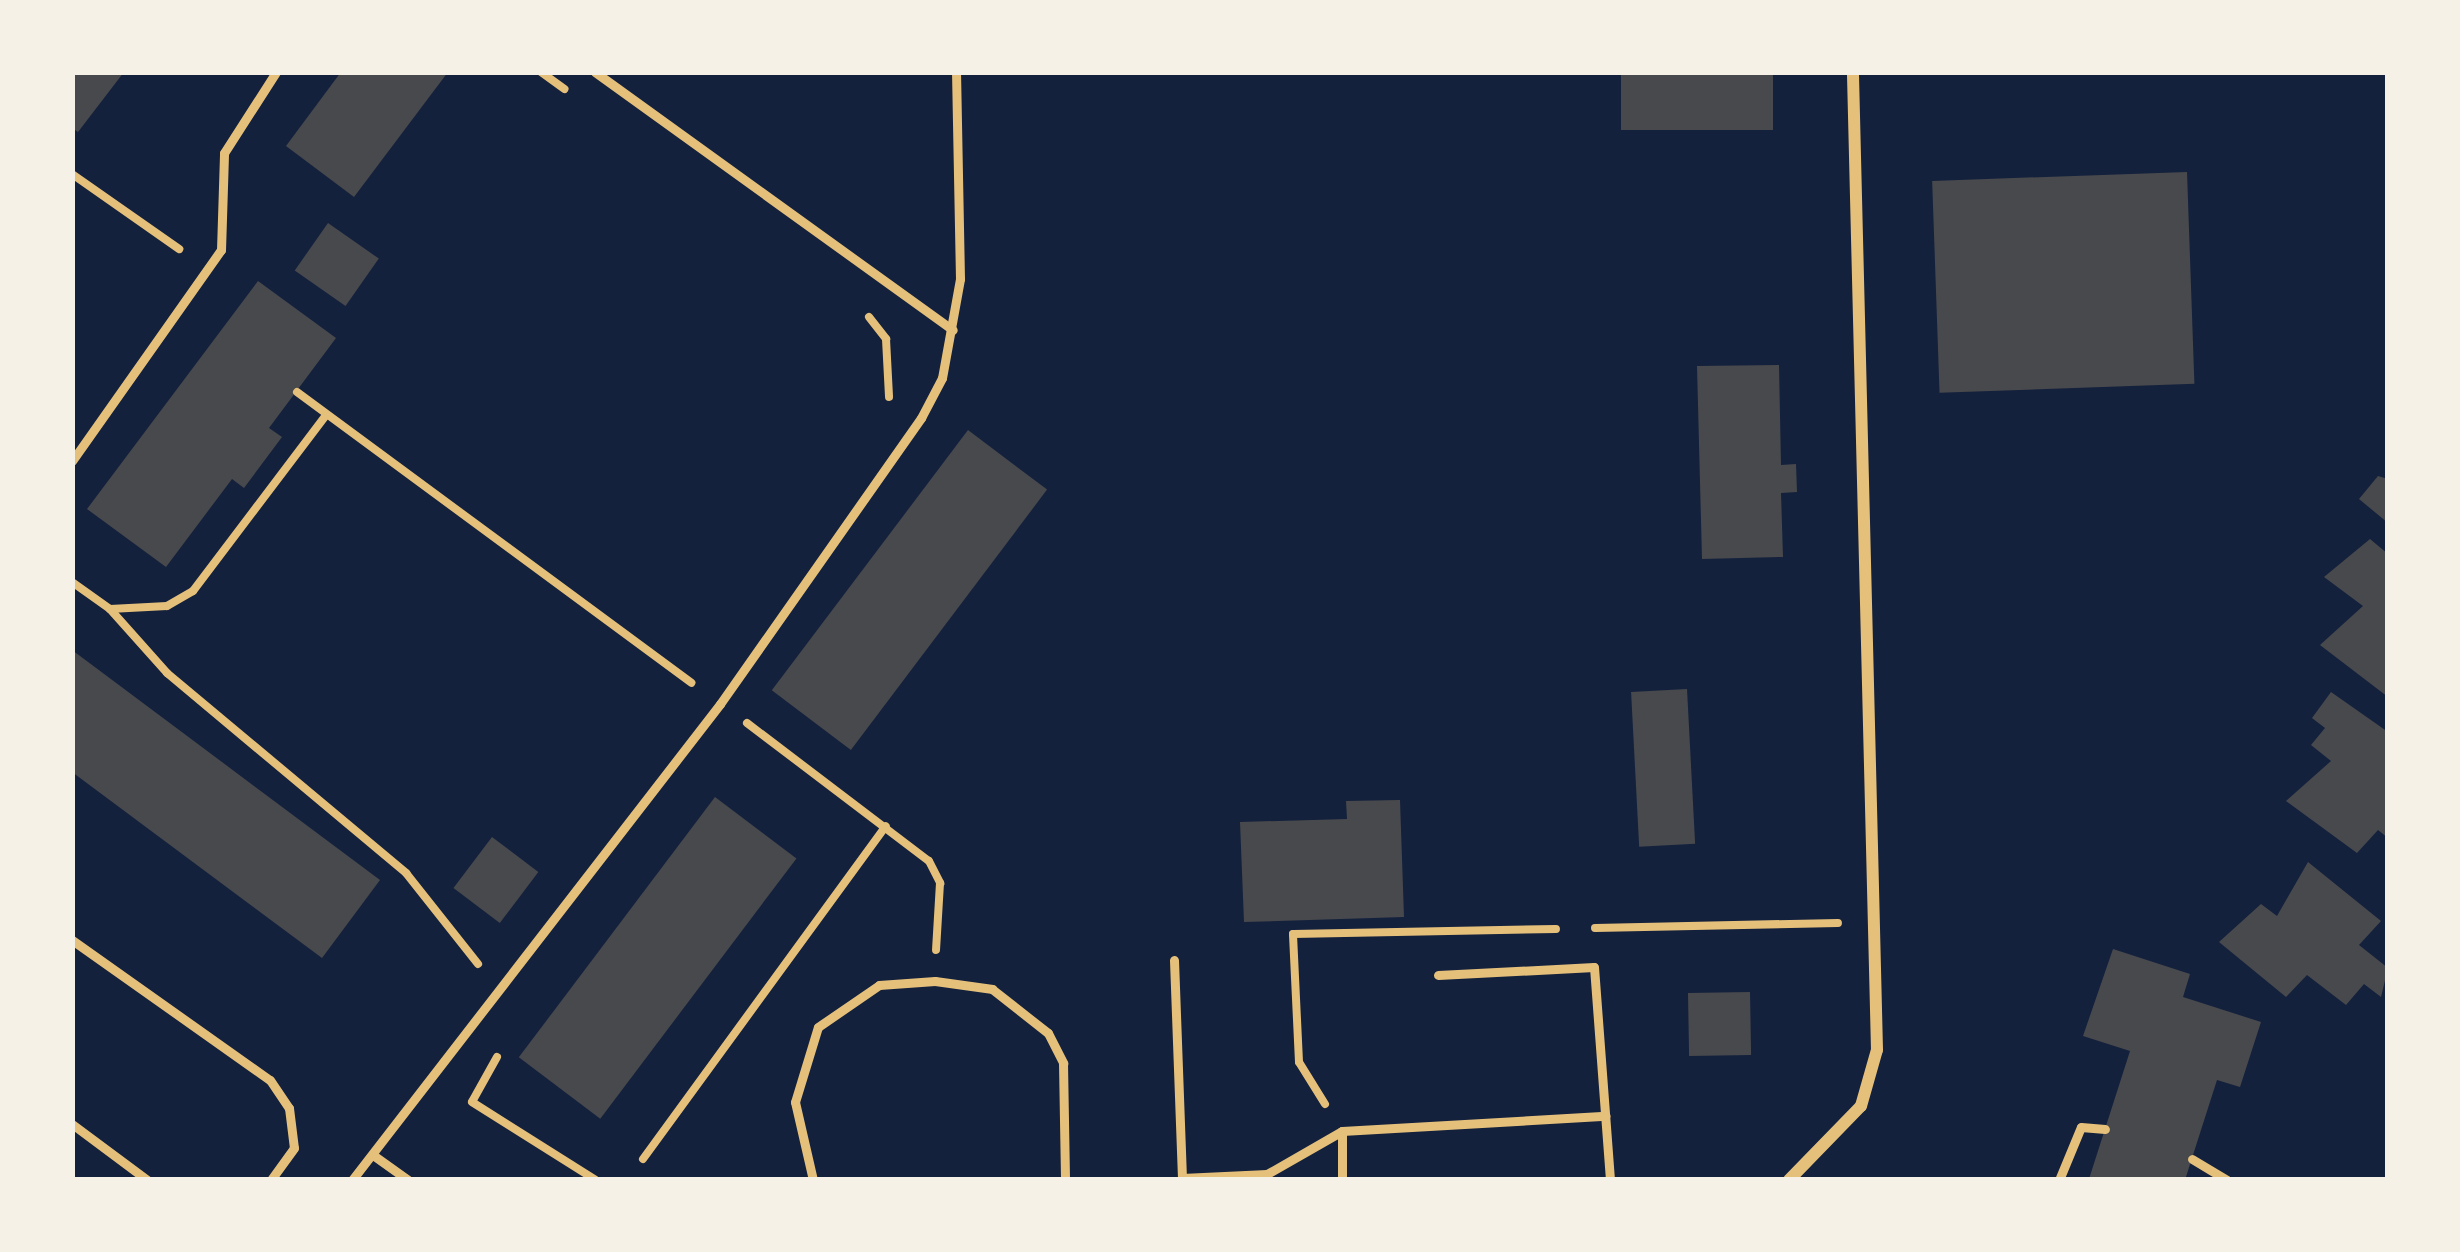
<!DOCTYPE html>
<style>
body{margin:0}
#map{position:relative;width:2460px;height:1252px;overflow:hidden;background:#14213d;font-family:"PT Sans",sans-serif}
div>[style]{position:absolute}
.building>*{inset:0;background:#48494c;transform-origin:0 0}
.path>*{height:8px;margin:-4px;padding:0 4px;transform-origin:4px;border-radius:4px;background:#e5c07b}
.service>*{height:9px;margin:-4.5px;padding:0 4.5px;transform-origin:4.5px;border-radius:4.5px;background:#e5c07b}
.minor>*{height:12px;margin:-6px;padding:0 6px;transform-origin:6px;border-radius:6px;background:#e5c07b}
span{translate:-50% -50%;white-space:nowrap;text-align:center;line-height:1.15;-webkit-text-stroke:12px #f6f1e7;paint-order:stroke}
.frame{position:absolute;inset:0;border:75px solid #f6f1e7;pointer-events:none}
</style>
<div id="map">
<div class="building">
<i style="clip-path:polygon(72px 72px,124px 72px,78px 132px,72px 128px)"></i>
<i style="clip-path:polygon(341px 72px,448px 72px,354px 197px,286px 146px)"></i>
<i style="left:1621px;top:72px;width:152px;height:58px"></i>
<i style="left:2187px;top:172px;width:212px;height:255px;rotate:88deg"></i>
<i style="left:328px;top:223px;width:62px;height:58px;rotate:35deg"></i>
<i style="clip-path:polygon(258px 281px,336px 338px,269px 428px,282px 437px,244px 488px,232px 479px,166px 567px,87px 509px)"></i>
<i style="clip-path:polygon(1779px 365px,1781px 465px,1796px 464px,1797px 492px,1781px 493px,1783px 557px,1702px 559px,1697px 366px)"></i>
<i style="left:968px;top:430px;width:99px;height:326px;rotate:37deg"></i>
<i style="clip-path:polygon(2378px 476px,2388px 479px,2388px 523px,2359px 499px)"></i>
<i style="clip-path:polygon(2370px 539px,2388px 554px,2388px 697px,2320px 645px,2363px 606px,2324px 577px)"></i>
<i style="clip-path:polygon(72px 650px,380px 880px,322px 958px,72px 772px)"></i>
<i style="left:1687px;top:689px;width:155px;height:56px;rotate:87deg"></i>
<i style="clip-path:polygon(2331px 692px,2388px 732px,2388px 838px,2378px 830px,2357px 853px,2286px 801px,2331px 761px,2311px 745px,2325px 728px,2312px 718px)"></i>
<i style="left:715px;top:797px;width:102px;height:326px;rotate:37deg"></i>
<i style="clip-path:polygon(1400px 800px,1404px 917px,1244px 922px,1240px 822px,1347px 819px,1346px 801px)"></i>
<i style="left:492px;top:837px;width:58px;height:64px;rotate:37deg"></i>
<i style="clip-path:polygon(2308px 862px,2381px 921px,2359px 945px,2388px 968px,2381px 997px,2364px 984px,2346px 1005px,2307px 975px,2286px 997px,2219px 942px,2261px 904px,2277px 916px)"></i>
<i style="clip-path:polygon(2113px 949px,2190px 974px,2183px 997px,2261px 1022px,2240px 1087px,2217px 1080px,2185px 1180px,2089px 1179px,2130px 1051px,2083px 1036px)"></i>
<i style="left:1750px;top:992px;width:63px;height:62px;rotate:89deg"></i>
</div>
<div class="path">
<i style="left:541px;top:72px;width:29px;rotate:36deg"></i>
<i style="left:72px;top:174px;width:131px;rotate:35deg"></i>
<i style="left:869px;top:317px;width:28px;rotate:52deg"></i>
<i style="left:886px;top:339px;width:58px;rotate:87deg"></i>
<i style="left:297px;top:392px;width:490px;rotate:36.4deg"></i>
<i style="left:72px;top:582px;width:47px;rotate:35.4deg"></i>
<i style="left:110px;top:609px;width:57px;rotate:-3deg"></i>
<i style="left:167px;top:606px;width:30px;rotate:-30deg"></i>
<i style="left:193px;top:591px;width:221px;rotate:-52.9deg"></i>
<i style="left:110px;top:609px;width:86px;rotate:48.3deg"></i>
<i style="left:167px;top:673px;width:312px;rotate:39.9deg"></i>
<i style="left:406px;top:873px;width:116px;rotate:51.6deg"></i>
<i style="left:747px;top:723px;width:228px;rotate:37.2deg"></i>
<i style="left:929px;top:861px;width:25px;rotate:63deg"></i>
<i style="left:940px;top:883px;width:67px;rotate:93.4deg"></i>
<i style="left:1595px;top:928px;width:243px;rotate:-1.2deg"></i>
<i style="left:497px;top:1057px;width:51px;rotate:119.1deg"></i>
<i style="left:472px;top:1102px;width:146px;rotate:32.2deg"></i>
<i style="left:1325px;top:1104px;width:49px;rotate:-121.8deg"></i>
<i style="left:1299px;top:1062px;width:128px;rotate:-92.7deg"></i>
<i style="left:1293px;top:934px;width:263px;rotate:-1.1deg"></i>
<i style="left:643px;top:1159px;width:412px;rotate:-53.9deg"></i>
</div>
<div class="service">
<i style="left:595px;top:72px;width:441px;rotate:35.8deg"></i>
<i style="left:72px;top:461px;width:258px;rotate:-54.8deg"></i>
<i style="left:221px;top:250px;width:97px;rotate:-88.2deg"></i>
<i style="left:224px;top:153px;width:96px;rotate:-57.3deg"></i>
<i style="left:72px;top:940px;width:242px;rotate:35.3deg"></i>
<i style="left:270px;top:1080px;width:34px;rotate:56deg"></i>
<i style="left:289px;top:1108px;width:40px;rotate:82.9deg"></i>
<i style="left:294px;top:1148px;width:39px;rotate:126deg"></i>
<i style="left:1174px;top:960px;width:218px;rotate:87.9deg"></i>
<i style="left:1182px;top:1178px;width:85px;rotate:-2.7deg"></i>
<i style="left:1267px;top:1174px;width:86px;rotate:-29.8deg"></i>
<i style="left:1342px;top:1131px;width:264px;rotate:-3.3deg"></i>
<i style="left:1438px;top:975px;width:156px;rotate:-2.9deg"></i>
<i style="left:1594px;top:967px;width:214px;rotate:85.7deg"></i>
<i style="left:72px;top:1124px;width:94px;rotate:36.7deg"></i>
<i style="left:1342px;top:1131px;width:49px;rotate:90deg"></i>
<i style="left:373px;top:1155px;width:43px;rotate:35.5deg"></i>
<i style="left:2192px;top:1159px;width:41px;rotate:31deg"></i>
<i style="left:352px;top:1180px;width:602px;rotate:-52.29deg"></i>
<i style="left:720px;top:704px;width:350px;rotate:-54.9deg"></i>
<i style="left:921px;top:418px;width:45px;rotate:-62.3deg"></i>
<i style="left:942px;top:378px;width:101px;rotate:-79.7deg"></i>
<i style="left:960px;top:279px;width:207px;rotate:-91.1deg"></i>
<i style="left:813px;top:1180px;width:80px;rotate:-103deg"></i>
<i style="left:795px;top:1102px;width:78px;rotate:-73deg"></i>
<i style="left:818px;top:1027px;width:74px;rotate:-34.5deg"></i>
<i style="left:879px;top:985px;width:56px;rotate:-4.1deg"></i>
<i style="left:935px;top:981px;width:58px;rotate:8deg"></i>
<i style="left:992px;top:989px;width:71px;rotate:38.2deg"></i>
<i style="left:1048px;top:1033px;width:34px;rotate:63deg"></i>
<i style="left:1063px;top:1063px;width:117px;rotate:89deg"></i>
<i style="left:2059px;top:1180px;width:57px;rotate:-67.5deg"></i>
<i style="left:2081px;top:1127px;width:24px;rotate:5deg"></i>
</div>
<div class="minor">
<i style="left:1789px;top:1180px;width:103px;rotate:-45.8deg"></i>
<i style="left:1861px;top:1106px;width:58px;rotate:-74.1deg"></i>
<i style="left:1877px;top:1050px;width:978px;rotate:-91.41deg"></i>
</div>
<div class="frame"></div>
</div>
